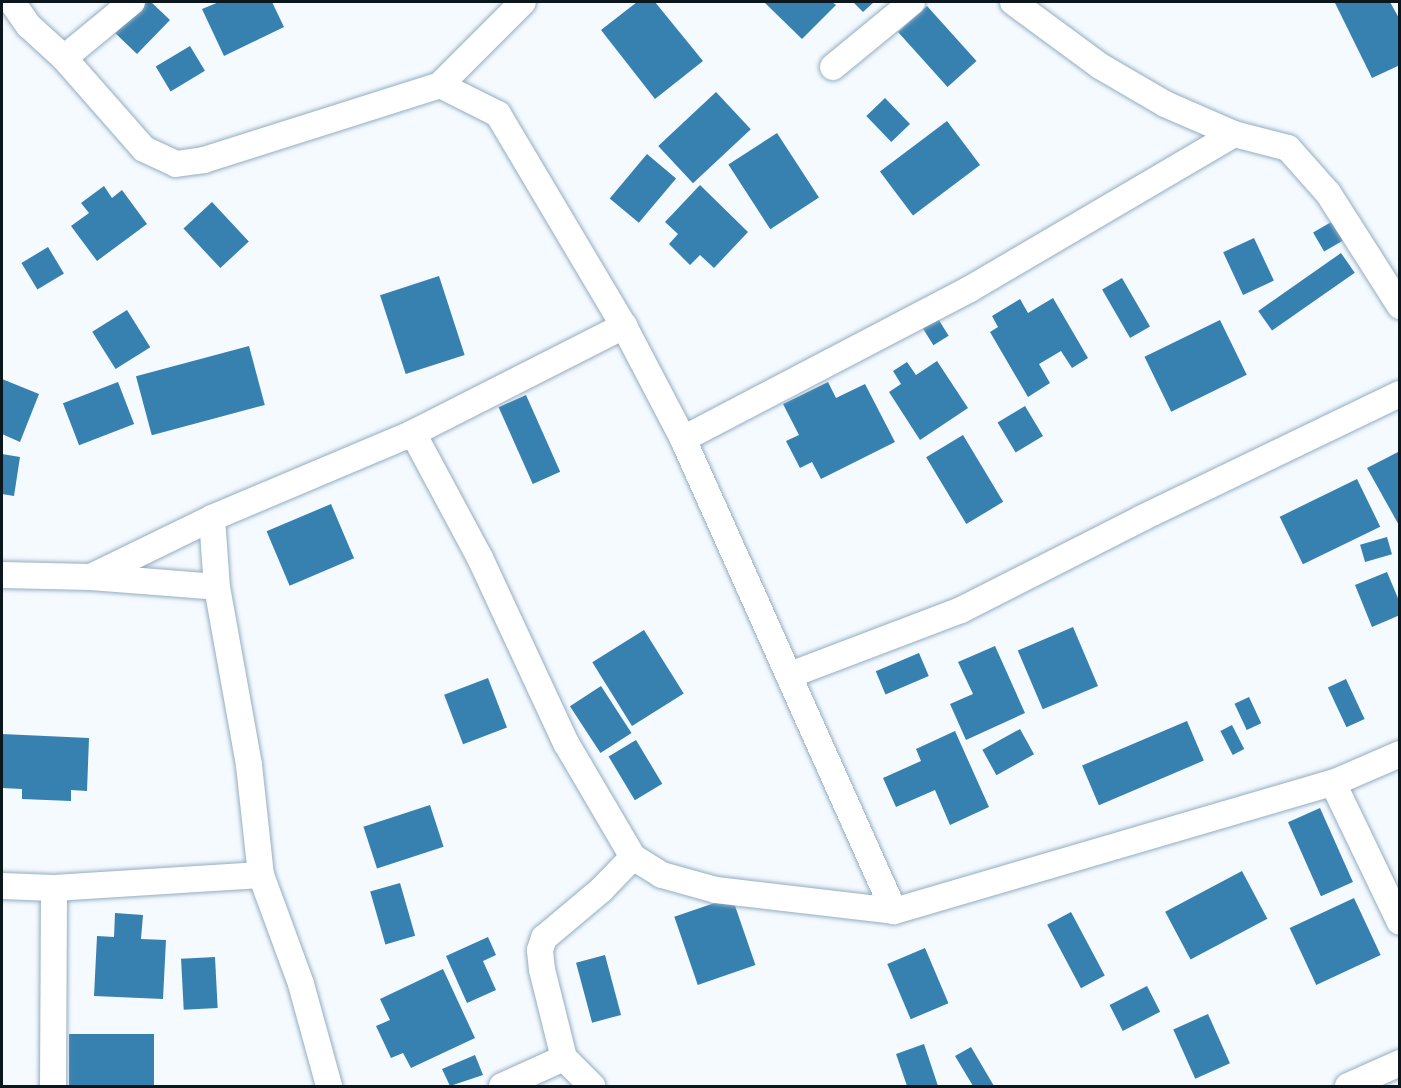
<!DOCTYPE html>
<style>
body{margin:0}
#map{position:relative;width:1401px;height:1088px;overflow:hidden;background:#f5faff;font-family:Montserrat,sans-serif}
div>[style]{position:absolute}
.building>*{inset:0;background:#3781b1;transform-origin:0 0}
.roads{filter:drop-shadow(0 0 2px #93adc0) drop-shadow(0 0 2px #93adc0)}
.minor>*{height:26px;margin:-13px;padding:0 13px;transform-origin:13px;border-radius:13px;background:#fff}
span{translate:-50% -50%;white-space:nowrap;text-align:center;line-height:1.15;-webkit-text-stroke:4.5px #fff;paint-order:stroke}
.frame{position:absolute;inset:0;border:3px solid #0c161d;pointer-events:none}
</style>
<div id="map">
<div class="building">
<i style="clip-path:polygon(139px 2px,151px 2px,170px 20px,137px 54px,111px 29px)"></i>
<i style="clip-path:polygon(219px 2px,272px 2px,284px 27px,224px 56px,202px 9px)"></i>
<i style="clip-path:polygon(637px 2px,655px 2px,703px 61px,655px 99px,601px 30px)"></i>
<i style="clip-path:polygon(764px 2px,832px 2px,836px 5px,802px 39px)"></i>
<i style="clip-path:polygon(853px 2px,874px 2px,863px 12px)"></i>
<i style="clip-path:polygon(1337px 2px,1390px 2px,1400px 20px,1400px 65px,1372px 78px,1335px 3px)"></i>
<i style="left:927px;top:6px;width:74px;height:39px;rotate:48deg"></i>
<i style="left:190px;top:46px;width:29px;height:40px;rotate:59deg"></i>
<i style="left:716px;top:92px;width:51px;height:79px;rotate:47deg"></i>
<i style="left:885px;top:98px;width:36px;height:26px;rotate:46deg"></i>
<i style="left:947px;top:121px;width:55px;height:84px;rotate:53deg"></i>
<i style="left:777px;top:133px;width:77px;height:58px;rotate:57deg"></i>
<i style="left:647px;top:154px;width:38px;height:58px;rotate:40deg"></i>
<i style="clip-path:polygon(700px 185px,748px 232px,714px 268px,700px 255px,690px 265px,669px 244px,678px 234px,665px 222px)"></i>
<i style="clip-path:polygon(104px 186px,112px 198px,122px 190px,147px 224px,97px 261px,71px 226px,89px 213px,81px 203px)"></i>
<i style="left:212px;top:202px;width:54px;height:39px;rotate:47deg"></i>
<i style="left:1333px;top:221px;width:22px;height:23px;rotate:60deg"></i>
<i style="left:1254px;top:238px;width:47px;height:34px;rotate:65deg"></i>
<i style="left:48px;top:247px;width:31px;height:31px;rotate:59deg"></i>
<i style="left:1341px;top:253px;width:24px;height:101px;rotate:55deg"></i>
<i style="left:439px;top:276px;width:83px;height:62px;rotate:72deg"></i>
<i style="left:1122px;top:278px;width:56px;height:23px;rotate:60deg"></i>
<i style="clip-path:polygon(1053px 298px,1088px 358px,1072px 368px,1061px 351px,1039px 364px,1050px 383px,1028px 397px,990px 332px,998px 327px,992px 316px,1020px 299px,1028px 313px)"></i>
<i style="left:127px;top:310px;width:44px;height:41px;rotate:58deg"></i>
<i style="left:937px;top:317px;width:22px;height:18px;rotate:58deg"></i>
<i style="left:1220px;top:320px;width:61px;height:84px;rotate:64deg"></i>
<i style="left:249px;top:346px;width:61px;height:117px;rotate:75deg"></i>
<i style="clip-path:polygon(937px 361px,968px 408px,920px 440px,889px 392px,901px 384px,893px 371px,907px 362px,916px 375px)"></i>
<i style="clip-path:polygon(2px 379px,39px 394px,20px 442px,2px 434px)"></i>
<i style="left:118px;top:382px;width:45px;height:59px;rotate:69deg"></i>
<i style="clip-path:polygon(828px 382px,836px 398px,865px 384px,895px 442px,821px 479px,812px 462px,800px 468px,786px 441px,799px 435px,783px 404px)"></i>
<i style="left:526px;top:395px;width:84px;height:30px;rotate:66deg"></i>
<i style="left:1025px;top:406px;width:35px;height:32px;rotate:59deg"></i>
<i style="left:963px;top:435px;width:78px;height:43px;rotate:59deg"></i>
<i style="clip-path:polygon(1400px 451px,1400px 527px,1367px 468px)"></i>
<i style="clip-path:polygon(2px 454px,20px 457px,14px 496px,2px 494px)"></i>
<i style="left:1357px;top:479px;width:53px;height:86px;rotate:64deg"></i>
<i style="left:331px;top:504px;width:59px;height:70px;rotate:67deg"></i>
<i style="left:1387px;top:537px;width:18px;height:28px;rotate:74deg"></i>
<i style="clip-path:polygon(1387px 572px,1400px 603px,1400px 615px,1372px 627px,1355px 585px)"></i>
<i style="left:1073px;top:627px;width:64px;height:60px;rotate:67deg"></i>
<i style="left:644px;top:630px;width:75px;height:61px;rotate:58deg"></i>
<i style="clip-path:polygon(995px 646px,1025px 713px,966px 740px,950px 704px,973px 694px,958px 662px)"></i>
<i style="left:919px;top:653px;width:25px;height:47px;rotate:67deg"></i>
<i style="left:488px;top:678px;width:53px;height:47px;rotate:69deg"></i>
<i style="left:1346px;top:679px;width:44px;height:20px;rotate:65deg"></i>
<i style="left:601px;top:686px;width:56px;height:37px;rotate:57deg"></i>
<i style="left:1249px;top:697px;width:29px;height:16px;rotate:65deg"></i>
<i style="left:1187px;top:721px;width:43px;height:114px;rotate:67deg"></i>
<i style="left:1232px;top:725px;width:27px;height:13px;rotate:63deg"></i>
<i style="left:1020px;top:729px;width:29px;height:43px;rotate:61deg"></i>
<i style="clip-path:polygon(955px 731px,989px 807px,950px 825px,935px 790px,896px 807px,883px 778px,921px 761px,916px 749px)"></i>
<i style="clip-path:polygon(2px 734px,89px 738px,87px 791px,71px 790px,71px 801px,22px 799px,22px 789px,2px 788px)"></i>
<i style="left:636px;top:740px;width:51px;height:32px;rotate:59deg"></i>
<i style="left:430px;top:805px;width:44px;height:70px;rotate:72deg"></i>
<i style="left:1320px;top:808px;width:81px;height:35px;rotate:66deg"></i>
<i style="left:1242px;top:871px;width:54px;height:87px;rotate:62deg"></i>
<i style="left:400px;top:883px;width:55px;height:31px;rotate:74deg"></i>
<i style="left:732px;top:897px;width:72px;height:61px;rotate:71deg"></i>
<i style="left:1354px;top:898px;width:63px;height:71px;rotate:65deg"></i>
<i style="left:1071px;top:912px;width:72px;height:27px;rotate:62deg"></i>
<i style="clip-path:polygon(115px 913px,143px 915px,141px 939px,166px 940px,163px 999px,94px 996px,97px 936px,114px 937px)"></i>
<i style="clip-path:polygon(488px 937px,496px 955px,483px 961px,496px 990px,467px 1003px,446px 956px)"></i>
<i style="left:925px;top:948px;width:60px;height:41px;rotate:67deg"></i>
<i style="left:605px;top:955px;width:62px;height:30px;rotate:75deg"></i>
<i style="left:215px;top:957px;width:51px;height:34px;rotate:87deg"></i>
<i style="clip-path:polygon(443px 969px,475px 1038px,411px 1068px,403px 1053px,391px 1058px,376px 1026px,390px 1020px,380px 999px)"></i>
<i style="left:1147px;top:986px;width:29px;height:42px;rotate:63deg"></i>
<i style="left:1208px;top:1014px;width:54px;height:38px;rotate:66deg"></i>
<i style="left:154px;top:1034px;width:52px;height:85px;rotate:90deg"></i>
<i style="clip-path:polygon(924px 1044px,938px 1086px,907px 1086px,896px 1054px)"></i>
<i style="clip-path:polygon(971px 1047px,994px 1086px,973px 1086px,955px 1056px)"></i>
<i style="clip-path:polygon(475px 1055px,483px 1075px,450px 1086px,442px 1069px)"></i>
</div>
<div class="roads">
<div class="minor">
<i style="left:12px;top:2px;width:29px;rotate:55deg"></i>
<i style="left:29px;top:26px;width:47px;rotate:42.4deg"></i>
<i style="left:64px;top:58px;width:121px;rotate:48.7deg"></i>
<i style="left:144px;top:149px;width:35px;rotate:25deg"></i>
<i style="left:176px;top:164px;width:28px;rotate:-8deg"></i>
<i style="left:204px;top:160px;width:248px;rotate:-17.6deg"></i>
<i style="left:440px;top:85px;width:117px;rotate:-45deg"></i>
<i style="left:1013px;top:2px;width:108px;rotate:36.3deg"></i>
<i style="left:1100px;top:66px;width:75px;rotate:30.3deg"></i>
<i style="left:1165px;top:104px;width:75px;rotate:23.5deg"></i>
<i style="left:1234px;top:134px;width:56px;rotate:14.5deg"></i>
<i style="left:1288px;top:148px;width:60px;rotate:48.4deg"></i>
<i style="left:1328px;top:193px;width:134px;rotate:57.5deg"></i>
<i style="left:64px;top:58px;width:88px;rotate:-39.5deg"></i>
<i style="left:833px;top:67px;width:102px;rotate:-39.4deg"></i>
<i style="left:440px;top:85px;width:65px;rotate:26.6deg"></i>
<i style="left:498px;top:114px;width:247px;rotate:59.3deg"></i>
<i style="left:624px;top:326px;width:127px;rotate:62.4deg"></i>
<i style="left:683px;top:439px;width:517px;rotate:65.91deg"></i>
<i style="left:413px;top:433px;width:142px;rotate:61.8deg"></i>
<i style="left:480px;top:558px;width:204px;rotate:65.1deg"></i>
<i style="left:566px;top:743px;width:132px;rotate:59.6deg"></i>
<i style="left:633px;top:857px;width:34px;rotate:32deg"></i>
<i style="left:662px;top:875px;width:56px;rotate:15.5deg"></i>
<i style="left:716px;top:890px;width:179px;rotate:6.7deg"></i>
<i style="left:894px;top:911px;width:457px;rotate:-16.3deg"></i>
<i style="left:1333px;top:783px;width:73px;rotate:-23.4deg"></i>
<i style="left:683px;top:439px;width:324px;rotate:-27.6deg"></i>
<i style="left:970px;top:289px;width:306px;rotate:-30.4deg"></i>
<i style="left:212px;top:518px;width:69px;rotate:85.9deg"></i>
<i style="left:217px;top:587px;width:181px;rotate:79.8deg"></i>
<i style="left:249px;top:765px;width:111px;rotate:83.8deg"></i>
<i style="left:261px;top:875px;width:116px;rotate:69.8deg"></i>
<i style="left:301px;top:984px;width:106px;rotate:74.6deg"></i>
<i style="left:2px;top:575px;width:89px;rotate:1.3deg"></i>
<i style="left:91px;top:577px;width:126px;rotate:4.5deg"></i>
<i style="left:91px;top:577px;width:135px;rotate:-26deg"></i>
<i style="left:212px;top:518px;width:218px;rotate:-22.9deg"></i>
<i style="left:413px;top:433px;width:237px;rotate:-26.9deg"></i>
<i style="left:790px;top:675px;width:183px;rotate:-20.8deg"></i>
<i style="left:961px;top:610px;width:203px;rotate:-26.9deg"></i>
<i style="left:1142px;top:518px;width:286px;rotate:-25.7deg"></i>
<i style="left:1333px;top:783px;width:154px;rotate:64.3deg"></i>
<i style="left:2px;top:886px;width:52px;rotate:2.2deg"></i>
<i style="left:54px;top:888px;width:207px;rotate:-3.6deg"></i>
<i style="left:564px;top:1058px;width:91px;rotate:-104deg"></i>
<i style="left:542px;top:970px;width:20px;rotate:-96deg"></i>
<i style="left:540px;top:950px;width:13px;rotate:-72deg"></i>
<i style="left:544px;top:938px;width:75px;rotate:-40.1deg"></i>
<i style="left:601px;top:890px;width:46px;rotate:-45.9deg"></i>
<i style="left:53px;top:1086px;width:198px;rotate:-89.7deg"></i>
<i style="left:502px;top:1086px;width:68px;rotate:-24.3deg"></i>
<i style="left:564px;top:1058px;width:40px;rotate:45deg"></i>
<i style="left:1348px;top:1086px;width:57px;rotate:-23.9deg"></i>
</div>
</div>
<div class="frame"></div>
</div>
